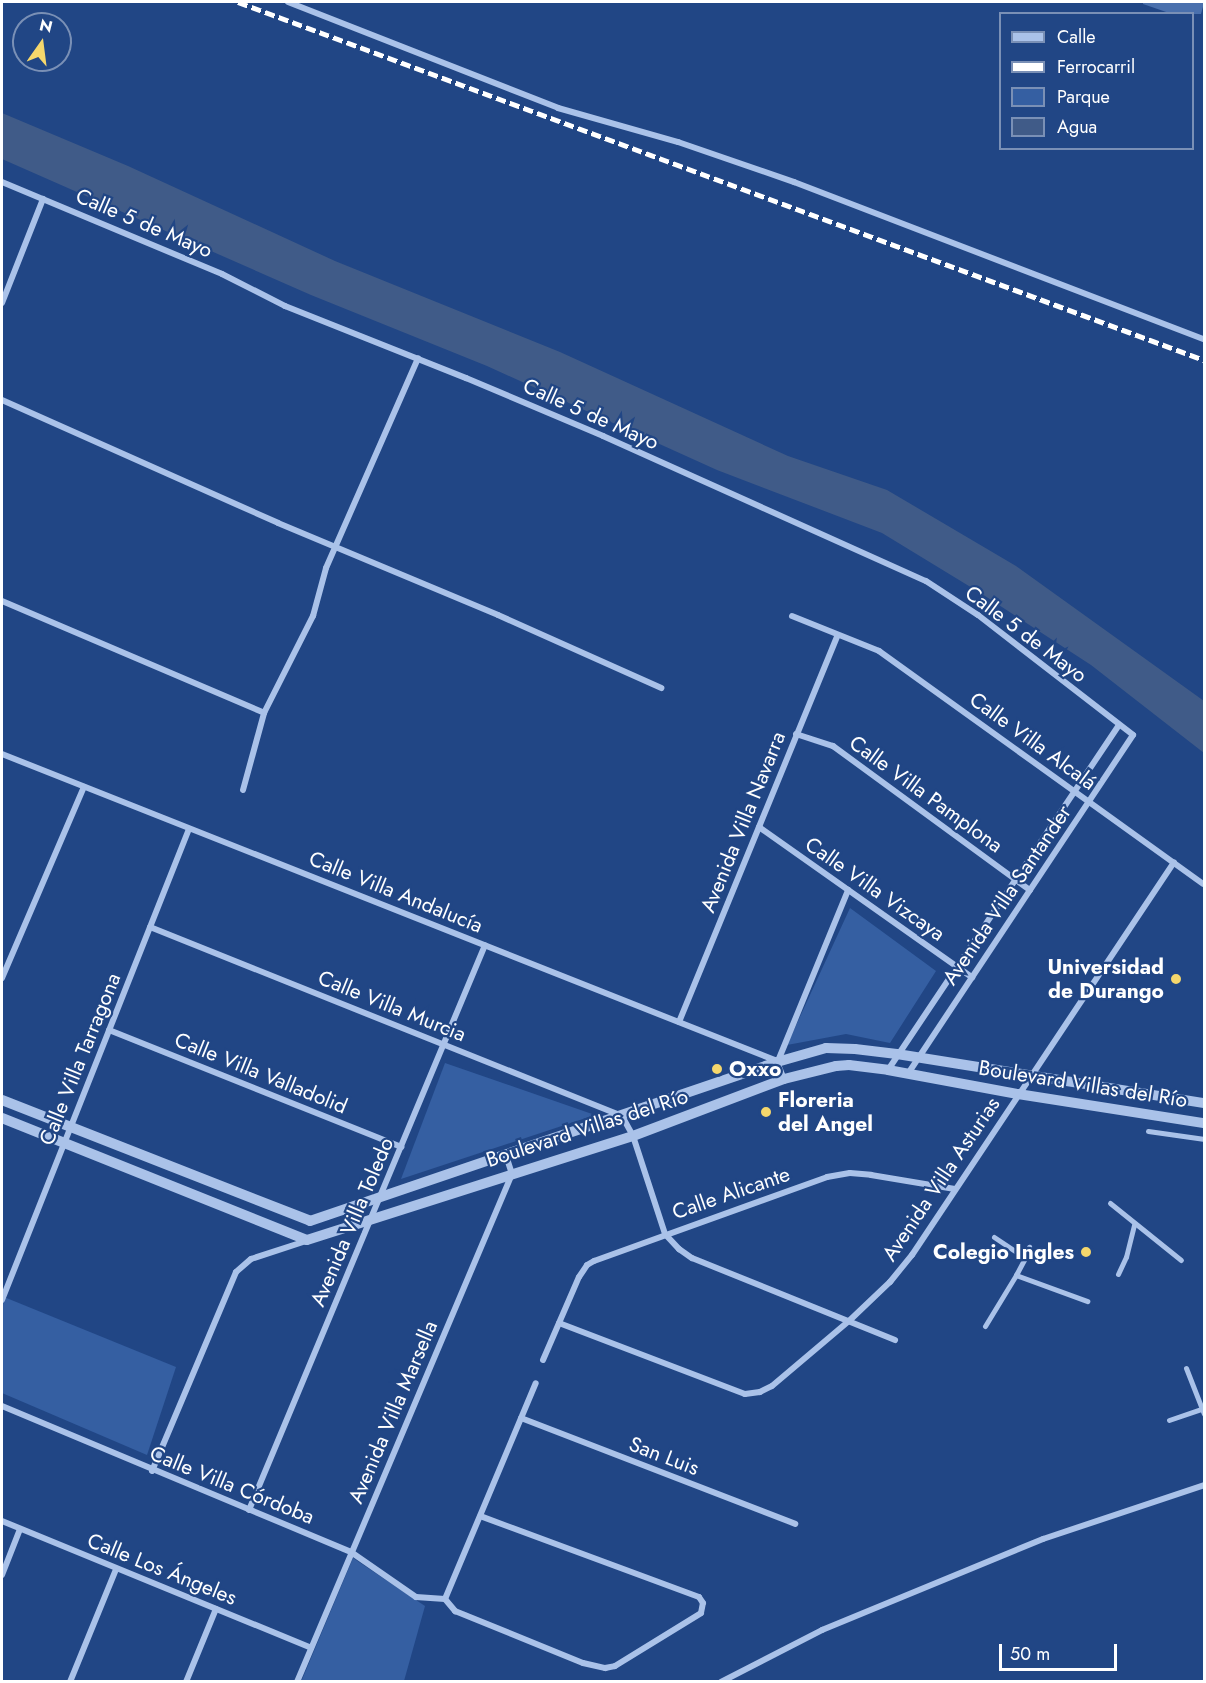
<!DOCTYPE html>
<meta charset="utf-8">
<style>
body{margin:0}
#map{position:relative;width:1206px;height:1683px;overflow:hidden;background:#214685;font-family:Jost,sans-serif}
div>[style]{position:absolute}
.green>*{inset:0;background:#355fa2}
.water>*{inset:0;background:#405b88}
.building>*{inset:0;background:#4a70ad}
.pedestrian>*{height:5px;margin:-2.5px;padding:0 2.5px;transform-origin:2.5px;border-radius:2.5px;background:#aac2e9}
.minor>*{height:6px;margin:-3px;padding:0 3px;transform-origin:3px;border-radius:3px;background:#aac2e9}
.tertiary>*{height:10px;margin:-5px;padding:0 5px;transform-origin:5px;border-radius:5px;background:#aac2e9}
.rail>*{height:4.5px;margin-top:-2.25px;transform-origin:0;background:repeating-linear-gradient(90deg,#fff 0 10px,transparent 0 14.5px)}
.dots>*{width:16px;height:16px;translate:-50% -50%;box-sizing:border-box;border:3px solid #214685;border-radius:50%}
span{translate:-50% -50%;white-space:nowrap;text-align:center;line-height:1.15;-webkit-text-stroke:4.5px #214685;paint-order:stroke}
.street-label{font-size:21px;color:#fff}
.poi-label{font-size:21px;color:#fff;font-weight:700}
.right{translate:-100% -50%;text-align:right}
.left{translate:0 -50%;text-align:left}
.frame{position:absolute;inset:0;border:3px solid #fff;pointer-events:none}
.legend{position:absolute;left:999px;top:12px;width:195px;height:138px;box-sizing:border-box;background:#214685;border:2px solid #7a90b6;margin:0;padding:8px 10px;list-style:none;font-size:18px;color:#fff}
.legend li{display:flex;align-items:center;gap:12px;height:30px}
.legend b{width:30px;border:2px solid #7a90b6}
.north{position:absolute;left:12px;top:12px;width:60px;height:60px;box-sizing:border-box;background:#214685;border:2px solid #7a90b6;border-radius:50%;rotate:14deg;font-size:16px;font-weight:700;line-height:24px;text-align:center;color:#fff}
.north::after{content:'';display:block;margin:auto;width:21px;height:27px;background:#f5d76c;clip-path:polygon(50% 0,100% 100%,50% 72%,0 100%)}
.scale{position:absolute;left:999px;top:1644px;width:118px;height:27px;box-sizing:border-box;border:3px solid #fff;border-top:0;padding-left:8px;font-size:18px;line-height:21px;white-space:nowrap;color:#fff;-webkit-text-stroke:4px #214685;paint-order:stroke}
</style>
<div id="map">
<div class="green">
<i style="clip-path:polygon(850px 908px,936px 971px,890px 1043px,846px 1034px,787px 1045px)"></i>
<i style="clip-path:polygon(445px 1063px,595px 1115px,401px 1179px)"></i>
<i style="clip-path:polygon(4px 1297px,176px 1367px,147px 1455px,2px 1393px,2px 1303px)"></i>
<i style="clip-path:polygon(353px 1558px,425px 1606px,404px 1681px,301px 1682px)"></i>
</div>
<div class="water">
<i style="clip-path:polygon(2px 113px,128px 166px,335px 261px,560px 352px,788px 456px,887px 490px,1016px 566px,1204px 701px,1204px 753px,1091px 665px,982px 594px,882px 533px,717px 470px,487px 366px,311px 295px,2px 159px)"></i>
</div>
<div class="building">
<i style="clip-path:polygon(1143px 2px,1204px 2px,1204px 3px,1201px 14px,1172px 14px,1143px 4px)"></i>
</div>
<div class="pedestrian">
<i style="left:1148px;top:1131px;width:57px;rotate:8.1deg"></i>
<i style="left:1110px;top:1203px;width:91px;rotate:38.8deg"></i>
<i style="left:994px;top:1237px;width:37px;rotate:34deg"></i>
<i style="left:1025px;top:1258px;width:19px;rotate:118deg"></i>
<i style="left:1025px;top:1258px;width:12px;rotate:-70deg"></i>
<i style="left:1118px;top:1274px;width:19px;rotate:-65deg"></i>
<i style="left:1126px;top:1257px;width:34px;rotate:-76deg"></i>
<i style="left:985px;top:1326px;width:60px;rotate:-58.7deg"></i>
<i style="left:1016px;top:1275px;width:76px;rotate:20.1deg"></i>
<i style="left:1186px;top:1368px;width:49px;rotate:68.6deg"></i>
<i style="left:1169px;top:1420px;width:36px;rotate:-19deg"></i>
</div>
<div class="minor">
<i style="left:288px;top:2px;width:290px;rotate:21.4deg"></i>
<i style="left:558px;top:108px;width:125px;rotate:15.8deg"></i>
<i style="left:678px;top:142px;width:123px;rotate:19deg"></i>
<i style="left:794px;top:182px;width:439px;rotate:21deg"></i>
<i style="left:2px;top:182px;width:238px;rotate:22.7deg"></i>
<i style="left:222px;top:274px;width:71px;rotate:26.9deg"></i>
<i style="left:285px;top:306px;width:195px;rotate:21.7deg"></i>
<i style="left:466px;top:378px;width:149px;rotate:22.9deg"></i>
<i style="left:603px;top:436px;width:354px;rotate:24.2deg"></i>
<i style="left:926px;top:581px;width:62px;rotate:33.2deg"></i>
<i style="left:978px;top:615px;width:196px;rotate:37.7deg"></i>
<i style="left:1133px;top:735px;width:407px;rotate:123.6deg"></i>
<i style="left:2px;top:303px;width:112px;rotate:-68.5deg"></i>
<i style="left:2px;top:400px;width:302px;rotate:24deg"></i>
<i style="left:278px;top:523px;width:238px;rotate:22.7deg"></i>
<i style="left:498px;top:615px;width:179px;rotate:24.1deg"></i>
<i style="left:2px;top:601px;width:285px;rotate:23.1deg"></i>
<i style="left:792px;top:616px;width:94px;rotate:21.9deg"></i>
<i style="left:879px;top:651px;width:399px;rotate:35.7deg"></i>
<i style="left:796px;top:734px;width:39px;rotate:18deg"></i>
<i style="left:833px;top:746px;width:244px;rotate:36.2deg"></i>
<i style="left:2px;top:754px;width:834px;rotate:21.61deg"></i>
<i style="left:243px;top:790px;width:80px;rotate:-74.7deg"></i>
<i style="left:264px;top:713px;width:109px;rotate:-63.2deg"></i>
<i style="left:313px;top:616px;width:50px;rotate:-74.8deg"></i>
<i style="left:326px;top:568px;width:229px;rotate:-66.3deg"></i>
<i style="left:759px;top:827px;width:261px;rotate:35.2deg"></i>
<i style="left:150px;top:927px;width:508px;rotate:21.82deg"></i>
<i style="left:622px;top:1116px;width:23px;rotate:61deg"></i>
<i style="left:633px;top:1136px;width:103px;rotate:71.9deg"></i>
<i style="left:665px;top:1234px;width:21px;rotate:47deg"></i>
<i style="left:679px;top:1249px;width:16px;rotate:35deg"></i>
<i style="left:692px;top:1258px;width:219px;rotate:22deg"></i>
<i style="left:2px;top:978px;width:208px;rotate:-66.8deg"></i>
<i style="left:679px;top:1022px;width:418px;rotate:-67.7deg"></i>
<i style="left:109px;top:1030px;width:315px;rotate:21.8deg"></i>
<i style="left:778px;top:1061px;width:185px;rotate:-67.7deg"></i>
<i style="left:777px;top:1062px;width:18px;rotate:68deg"></i>
<i style="left:888px;top:1070px;width:414px;rotate:-56.2deg"></i>
<i style="left:2px;top:1300px;width:507px;rotate:-68.35deg"></i>
<i style="left:559px;top:1323px;width:199px;rotate:20.9deg"></i>
<i style="left:745px;top:1394px;width:15px;rotate:-8deg"></i>
<i style="left:760px;top:1392px;width:13px;rotate:-27deg"></i>
<i style="left:772px;top:1386px;width:101px;rotate:-40.2deg"></i>
<i style="left:849px;top:1321px;width:57px;rotate:-43.6deg"></i>
<i style="left:890px;top:1282px;width:35px;rotate:-51deg"></i>
<i style="left:912px;top:1255px;width:472px;rotate:-56.3deg"></i>
<i style="left:543px;top:1360px;width:90px;rotate:-66.6deg"></i>
<i style="left:579px;top:1277px;width:14px;rotate:-56deg"></i>
<i style="left:587px;top:1265px;width:8px;rotate:-30deg"></i>
<i style="left:594px;top:1261px;width:248px;rotate:-19.8deg"></i>
<i style="left:827px;top:1177px;width:23px;rotate:-10deg"></i>
<i style="left:850px;top:1173px;width:21px;rotate:5deg"></i>
<i style="left:871px;top:1175px;width:85px;rotate:9.5deg"></i>
<i style="left:2px;top:1406px;width:378px;rotate:22.7deg"></i>
<i style="left:351px;top:1552px;width:79px;rotate:34.7deg"></i>
<i style="left:416px;top:1597px;width:29px;rotate:4deg"></i>
<i style="left:521px;top:1418px;width:294px;rotate:21.1deg"></i>
<i style="left:152px;top:1471px;width:216px;rotate:-67.1deg"></i>
<i style="left:236px;top:1272px;width:20px;rotate:-41deg"></i>
<i style="left:251px;top:1259px;width:58px;rotate:-18.1deg"></i>
<i style="left:249px;top:1510px;width:612px;rotate:-67.33deg"></i>
<i style="left:2px;top:1521px;width:334px;rotate:22.3deg"></i>
<i style="left:2px;top:1575px;width:49px;rotate:-68.6deg"></i>
<i style="left:445px;top:1599px;width:16px;rotate:50deg"></i>
<i style="left:455px;top:1611px;width:138px;rotate:22.1deg"></i>
<i style="left:583px;top:1663px;width:23px;rotate:13deg"></i>
<i style="left:605px;top:1668px;width:10px;rotate:-11deg"></i>
<i style="left:615px;top:1666px;width:101px;rotate:-31.6deg"></i>
<i style="left:701px;top:1613px;width:10px;rotate:-79deg"></i>
<i style="left:703px;top:1603px;width:7px;rotate:-124deg"></i>
<i style="left:699px;top:1597px;width:233px;rotate:-159.7deg"></i>
<i style="left:445px;top:1599px;width:234px;rotate:-67.2deg"></i>
<i style="left:70px;top:1682px;width:122px;rotate:-67.8deg"></i>
<i style="left:186px;top:1682px;width:79px;rotate:-67.7deg"></i>
<i style="left:297px;top:1682px;width:552px;rotate:-67.06deg"></i>
<i style="left:512px;top:1174px;width:20px;rotate:-108deg"></i>
<i style="left:721px;top:1682px;width:114px;rotate:-27.2deg"></i>
<i style="left:822px;top:1630px;width:239px;rotate:-22.4deg"></i>
<i style="left:1043px;top:1539px;width:170px;rotate:-18.5deg"></i>
</div>
<div class="tertiary">
<i style="left:2px;top:1100px;width:331px;rotate:21.4deg"></i>
<i style="left:310px;top:1221px;width:493px;rotate:-18.8deg"></i>
<i style="left:777px;top:1062px;width:51px;rotate:-15.9deg"></i>
<i style="left:826px;top:1048px;width:29px;rotate:2deg"></i>
<i style="left:855px;top:1049px;width:42px;rotate:6.8deg"></i>
<i style="left:897px;top:1054px;width:311px;rotate:9.1deg"></i>
<i style="left:2px;top:1118px;width:328px;rotate:21.8deg"></i>
<i style="left:307px;top:1240px;width:342px;rotate:-17.7deg"></i>
<i style="left:633px;top:1136px;width:161px;rotate:-20.7deg"></i>
<i style="left:784px;top:1079px;width:54px;rotate:-14deg"></i>
<i style="left:836px;top:1066px;width:13px;rotate:-4deg"></i>
<i style="left:849px;top:1065px;width:39px;rotate:7deg"></i>
<i style="left:888px;top:1070px;width:132px;rotate:10.5deg"></i>
<i style="left:1018px;top:1094px;width:188px;rotate:8.9deg"></i>
</div>
<div class="rail">
<i style="left:238px;top:2px;width:1030px;rotate:20.33deg"></i>
</div>
<div class="dots">
<i style="left:1176px;top:979px;background:#f5d76c"></i>
<i style="left:717px;top:1069px;background:#f5d76c"></i>
<i style="left:766px;top:1112px;background:#f5d76c"></i>
<i style="left:1086px;top:1252px;background:#f5d76c"></i>
</div>
<div class="street-label">
<span style="left:144px;top:223px;rotate:23deg">Calle 5 de Mayo</span>
<span style="left:591px;top:414px;rotate:24deg">Calle 5 de Mayo</span>
<span style="left:1026px;top:634px;rotate:37deg">Calle 5 de Mayo</span>
<span style="left:1033px;top:741px;rotate:36deg">Calle Villa Alcalá</span>
<span style="left:926px;top:794px;rotate:36deg">Calle Villa Pamplona</span>
<span style="left:743px;top:822px;rotate:-68deg">Avenida Villa Navarra</span>
<span style="left:875px;top:889px;rotate:35deg">Calle Villa Vizcaya</span>
<span style="left:396px;top:892px;rotate:22deg">Calle Villa Andalucía</span>
<span style="left:1007px;top:895px;rotate:-56deg">Avenida Villa Santander</span>
<span style="left:392px;top:1006px;rotate:22deg">Calle Villa Murcia</span>
<span style="left:80px;top:1059px;rotate:-68deg">Calle Villa Tarragona</span>
<span style="left:261px;top:1073px;rotate:22deg">Calle Villa Valladolid</span>
<span style="left:1083px;top:1084px;rotate:9deg">Boulevard Villas del Río</span>
<span style="left:587px;top:1128px;rotate:-18deg">Boulevard Villas del Río</span>
<span style="left:941px;top:1179px;rotate:-56deg">Avenida Villa Asturias</span>
<span style="left:731px;top:1193px;rotate:-19deg">Calle Alicante</span>
<span style="left:352px;top:1222px;rotate:-67deg">Avenida Villa Toledo</span>
<span style="left:393px;top:1412px;rotate:-67deg">Avenida Villa Marsella</span>
<span style="left:664px;top:1456px;rotate:21deg">San Luis</span>
<span style="left:232px;top:1485px;rotate:22deg">Calle Villa Córdoba</span>
<span style="left:162px;top:1569px;rotate:22deg">Calle Los Ángeles</span>
</div>
<div class="poi-label">
<span class="right" style="left:1164px;top:979px">Universidad<br>de Durango</span>
<span class="left" style="left:729px;top:1069px">Oxxo</span>
<span class="left" style="left:778px;top:1112px">Floreria<br>del Angel</span>
<span class="right" style="left:1074px;top:1252px">Colegio Ingles</span>
</div>
<div class="frame"></div>
<ul class="legend">
<li><b style="height:8px;background:#aac2e9"></b>Calle</li>
<li><b style="height:8px;background:#fff"></b>Ferrocarril</li>
<li><b style="height:16px;background:#355fa2"></b>Parque</li>
<li><b style="height:16px;background:#405b88"></b>Agua</li>
</ul>
<div class="north">N</div>
<div class="scale">50 m</div>
</div>
